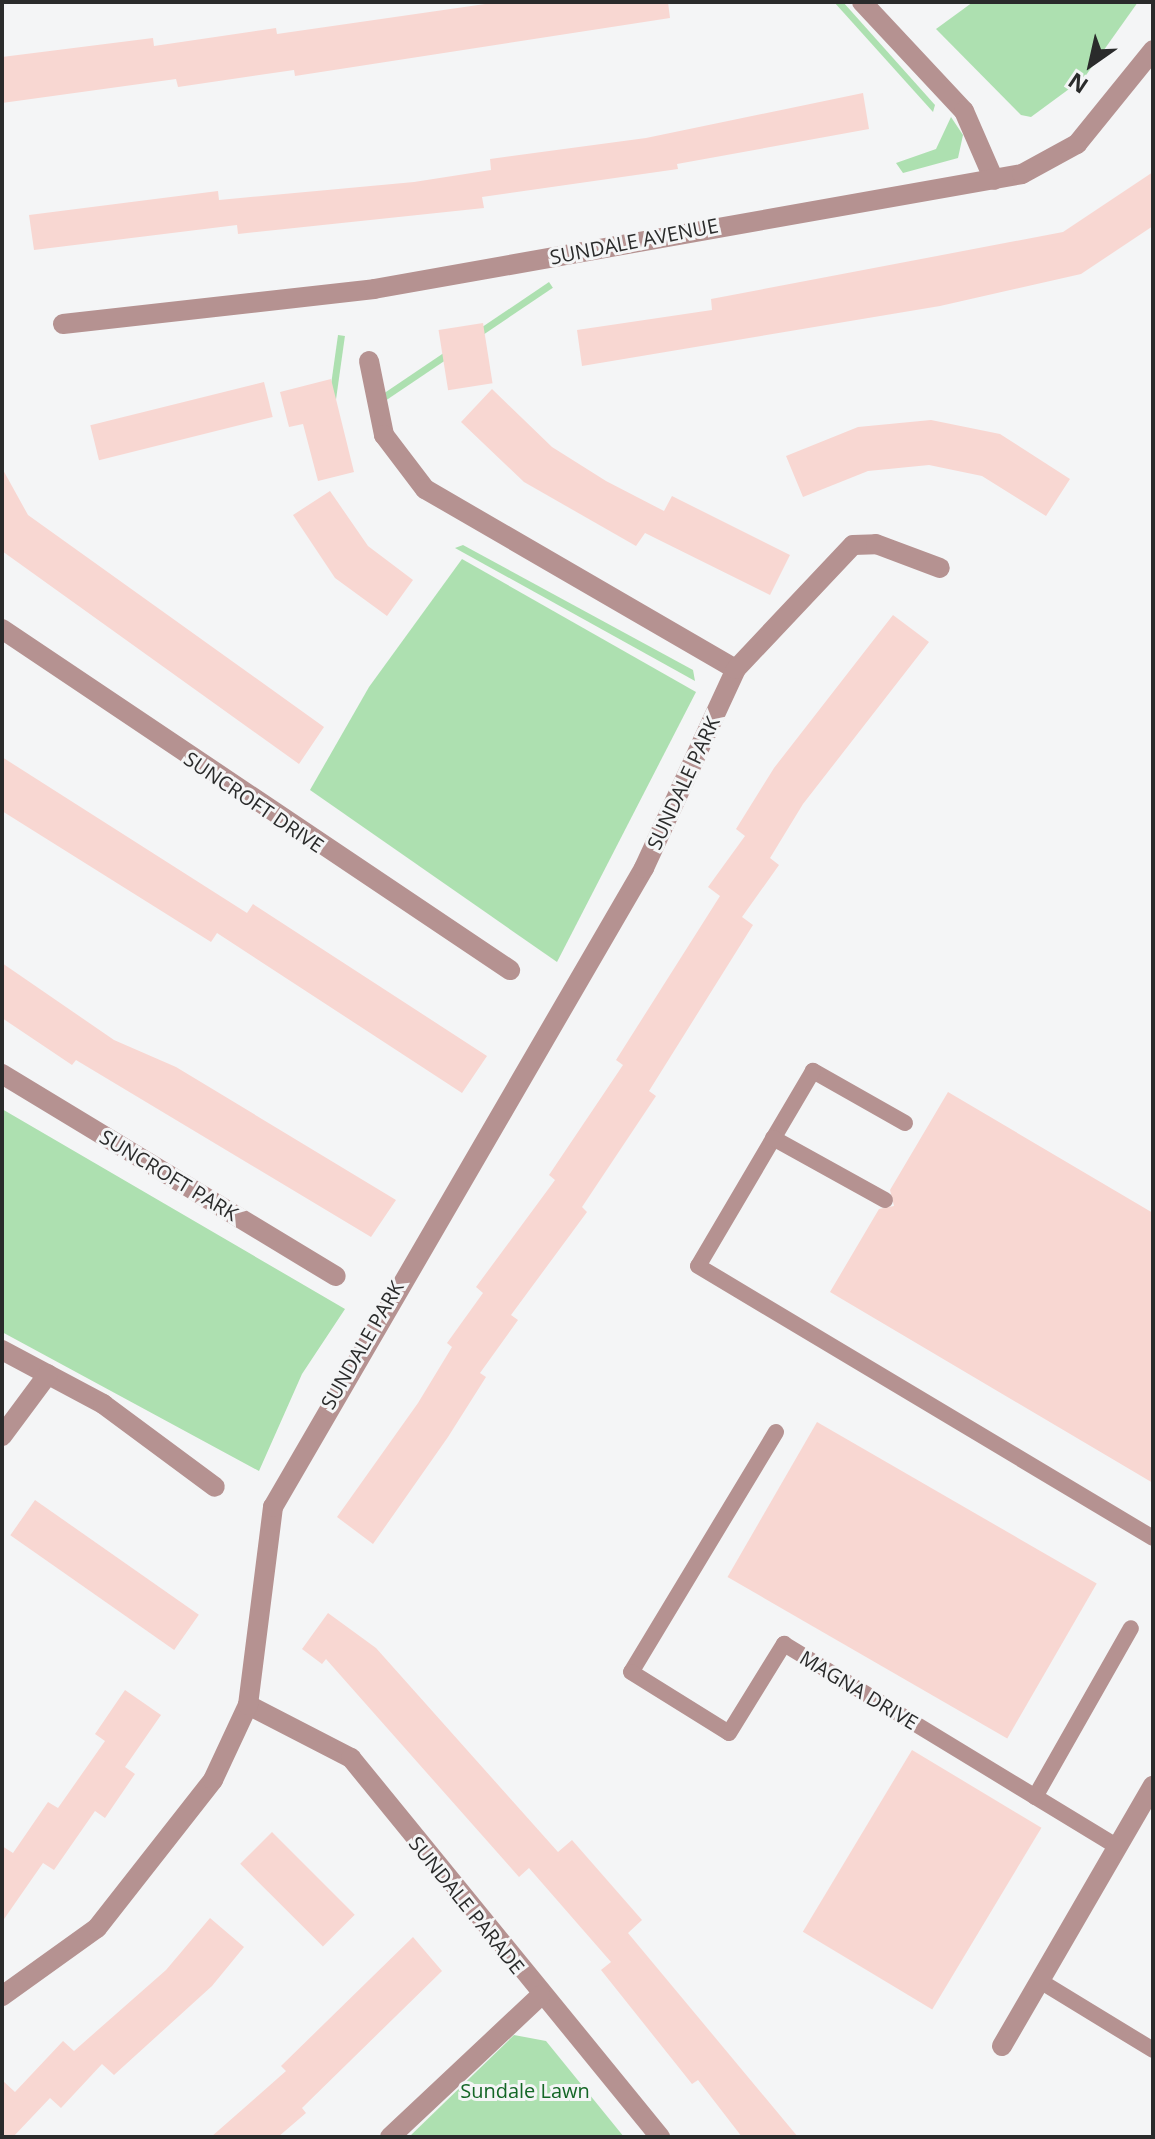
<!DOCTYPE html>
<style>
body{margin:0}
#map{position:relative;width:1155px;height:2139px;overflow:hidden;background:#f4f5f6;font-family:"Open Sans",sans-serif}
div>[style]{position:absolute}
.green>*{inset:0;background:#ade0b0;transform-origin:0 0}
.building>*{inset:0;background:#f8d7d2;transform-origin:0 0}
.service>*{height:16px;margin:-8px;padding:0 8px;transform-origin:8px;border-radius:8px;background:#b59291}
.minor>*{height:20px;margin:-10px;padding:0 10px;transform-origin:10px;border-radius:10px;background:#b59291}
span{translate:-50% -50%;white-space:nowrap;text-align:center;line-height:1.15;-webkit-text-stroke:6px #f4f5f6;paint-order:stroke}
.street-label{font-size:20px;color:#2a2b2b}
.park-label{font-size:20px;color:#146626}
.frame{position:absolute;inset:0;border:4px solid #2a2b2b;pointer-events:none}
.north{position:absolute;left:1051px;top:24px;width:80px;height:80px;-webkit-text-stroke:6px #f4f5f6;paint-order:stroke;rotate:214deg;font-size:22px;font-weight:700;line-height:32px;text-align:center;color:#2a2b2b}
.north::after{content:'';display:block;margin:auto;width:28px;height:36px;background:#2a2b2b;clip-path:polygon(50% 0,100% 100%,50% 72%,0 100%)}
</style>
<div id="map">
<div class="green">
<i style="clip-path:polygon(834px 2px,843px 2px,935px 105px,933px 112px)"></i>
<i style="clip-path:polygon(973px 2px,1138px 2px,1084px 78px,1031px 117px,1021px 115px,936px 29px)"></i>
<i style="clip-path:polygon(951px 117px,963px 135px,958px 158px,903px 173px,896px 163px,936px 149px)"></i>
<i style="left:549px;top:282px;width:7px;height:211px;rotate:56deg"></i>
<i style="left:338px;top:335px;width:7px;height:84px;rotate:8deg"></i>
<i style="clip-path:polygon(463px 545px,693px 670px,695px 681px,455px 548px)"></i>
<i style="clip-path:polygon(462px 559px,696px 692px,557px 962px,310px 790px,369px 687px)"></i>
<i style="clip-path:polygon(2px 1109px,345px 1309px,302px 1374px,259px 1471px,2px 1332px)"></i>
<i style="clip-path:polygon(514px 2035px,546px 2041px,624px 2137px,409px 2137px)"></i>
</div>
<div class="building">
<i style="clip-path:polygon(499px 2px,668px 2px,670px 18px,295px 76px,294px 70px,178px 87px,176px 79px,2px 103px,2px 57px,153px 38px,154px 46px,276px 28px,277px 34px)"></i>
<i style="clip-path:polygon(863px 93px,869px 129px,677px 164px,678px 169px,482px 197px,484px 208px,238px 234px,237px 225px,34px 250px,29px 215px,218px 191px,219px 200px,414px 182px,491px 170px,490px 159px,646px 138px)"></i>
<i style="clip-path:polygon(1153px 172px,1153px 226px,1081px 274px,940px 306px,582px 366px,577px 330px,712px 310px,711px 299px,1063px 232px)"></i>
<i style="left:483px;top:323px;width:61px;height:45px;rotate:81deg"></i>
<i style="clip-path:polygon(331px 379px,354px 472px,318px 481px,303px 424px,289px 427px,280px 392px)"></i>
<i style="left:264px;top:382px;width:36px;height:179px;rotate:76deg"></i>
<i style="clip-path:polygon(492px 389px,552px 447px,606px 481px,664px 511px,672px 496px,790px 555px,770px 595px,645px 533px,636px 546px,524px 482px,461px 422px)"></i>
<i style="clip-path:polygon(931px 420px,1000px 434px,1070px 479px,1046px 516px,982px 476px,929px 465px,868px 471px,803px 497px,786px 456px,858px 427px)"></i>
<i style="clip-path:polygon(2px 468px,28px 515px,324px 727px,299px 764px,2px 551px)"></i>
<i style="clip-path:polygon(330px 491px,368px 546px,413px 580px,387px 616px,335px 578px,293px 515px)"></i>
<i style="clip-path:polygon(893px 615px,929px 642px,803px 804px,770px 858px,779px 865px,742px 917px,753px 925px,649px 1091px,656px 1096px,582px 1207px,587px 1212px,511px 1315px,518px 1320px,480px 1373px,486px 1377px,448px 1437px,373px 1544px,337px 1517px,418px 1403px,452px 1347px,447px 1343px,483px 1293px,476px 1287px,555px 1180px,549px 1175px,623px 1065px,616px 1060px,720px 896px,708px 887px,745px 836px,736px 829px,774px 768px)"></i>
<i style="clip-path:polygon(2px 757px,247px 913px,253px 904px,487px 1056px,462px 1093px,217px 933px,211px 942px,2px 811px)"></i>
<i style="clip-path:polygon(2px 963px,114px 1040px,176px 1067px,396px 1200px,371px 1237px,76px 1060px,72px 1065px,2px 1018px)"></i>
<i style="clip-path:polygon(948px 1092px,1153px 1213px,1153px 1483px,830px 1292px,879px 1209px,894px 1206px,890px 1190px)"></i>
<i style="left:817px;top:1422px;width:323px;height:179px;rotate:30deg"></i>
<i style="left:35px;top:1500px;width:200px;height:43px;rotate:35deg"></i>
<i style="clip-path:polygon(328px 1613px,376px 1648px,558px 1852px,572px 1840px,642px 1920px,628px 1933px,798px 2137px,742px 2137px,698px 2080px,692px 2084px,601px 1970px,611px 1962px,529px 1868px,519px 1877px,326px 1659px,322px 1664px,302px 1649px)"></i>
<i style="clip-path:polygon(125px 1690px,161px 1715px,125px 1767px,135px 1774px,105px 1818px,95px 1811px,54px 1870px,43px 1863px,2px 1922px,2px 1846px,13px 1853px,48px 1802px,58px 1808px,105px 1741px,95px 1734px)"></i>
<i style="left:912px;top:1750px;width:151px;height:212px;rotate:31deg"></i>
<i style="left:272px;top:1832px;width:117px;height:45px;rotate:45deg"></i>
<i style="clip-path:polygon(210px 1918px,244px 1947px,212px 1986px,114px 2075px,102px 2064px,61px 2108px,50px 2098px,13px 2137px,2px 2137px,2px 2080px,15px 2092px,63px 2041px,74px 2051px,166px 1970px)"></i>
<i style="clip-path:polygon(413px 1937px,442px 1971px,302px 2108px,306px 2113px,278px 2137px,211px 2137px,286px 2071px,281px 2066px)"></i>
</div>
<div class="service">
<i style="left:905px;top:1123px;width:106px;rotate:-150.5deg"></i>
<i style="left:813px;top:1071px;width:226px;rotate:120.5deg"></i>
<i style="left:698px;top:1266px;width:530px;rotate:30.87deg"></i>
<i style="left:773px;top:1138px;width:128px;rotate:29deg"></i>
<i style="left:776px;top:1432px;width:280px;rotate:121.1deg"></i>
<i style="left:631px;top:1672px;width:115px;rotate:31.9deg"></i>
<i style="left:729px;top:1733px;width:105px;rotate:-58.3deg"></i>
<i style="left:784px;top:1644px;width:389px;rotate:31.3deg"></i>
<i style="left:1035px;top:1797px;width:194px;rotate:-60.4deg"></i>
<i style="left:1040px;top:1981px;width:132px;rotate:31.4deg"></i>
</div>
<div class="minor">
<i style="left:862px;top:2px;width:149px;rotate:46.9deg"></i>
<i style="left:964px;top:111px;width:75px;rotate:66.5deg"></i>
<i style="left:63px;top:324px;width:313px;rotate:-6.4deg"></i>
<i style="left:374px;top:289px;width:658px;rotate:-10.06deg"></i>
<i style="left:1022px;top:174px;width:63px;rotate:-28.6deg"></i>
<i style="left:1077px;top:144px;width:121px;rotate:-51deg"></i>
<i style="left:369px;top:361px;width:76px;rotate:78.5deg"></i>
<i style="left:384px;top:435px;width:68px;rotate:52.8deg"></i>
<i style="left:425px;top:489px;width:359px;rotate:30.1deg"></i>
<i style="left:2px;top:629px;width:612px;rotate:33.87deg"></i>
<i style="left:2px;top:1074px;width:390px;rotate:31.2deg"></i>
<i style="left:2px;top:1350px;width:115px;rotate:28.1deg"></i>
<i style="left:103px;top:1404px;width:139px;rotate:36.5deg"></i>
<i style="left:2px;top:1436px;width:77px;rotate:-53.4deg"></i>
<i style="left:248px;top:1705px;width:116px;rotate:27.2deg"></i>
<i style="left:351px;top:1758px;width:489px;rotate:50.8deg"></i>
<i style="left:2px;top:1996px;width:117px;rotate:-35.6deg"></i>
<i style="left:97px;top:1928px;width:188px;rotate:-51.9deg"></i>
<i style="left:213px;top:1780px;width:83px;rotate:-65deg"></i>
<i style="left:248px;top:1705px;width:200px;rotate:-82.8deg"></i>
<i style="left:273px;top:1507px;width:739px;rotate:-59.86deg"></i>
<i style="left:644px;top:868px;width:219px;rotate:-65.2deg"></i>
<i style="left:736px;top:669px;width:170px;rotate:-46.7deg"></i>
<i style="left:853px;top:545px;width:23px;rotate:-2deg"></i>
<i style="left:876px;top:544px;width:68px;rotate:20.6deg"></i>
<i style="left:1002px;top:2046px;width:301px;rotate:-59.9deg"></i>
<i style="left:390px;top:2137px;width:207px;rotate:-43.2deg"></i>
</div>
<div class="street-label">
<span style="left:634px;top:241px;rotate:-11deg">SUNDALE AVENUE</span>
<span style="left:683px;top:783px;rotate:-65deg">SUNDALE PARK</span>
<span style="left:254px;top:802px;rotate:34deg">SUNCROFT DRIVE</span>
<span style="left:169px;top:1175px;rotate:31deg">SUNCROFT PARK</span>
<span style="left:362px;top:1345px;rotate:-60deg">SUNDALE PARK</span>
<span style="left:859px;top:1690px;rotate:31deg">MAGNA DRIVE</span>
<span style="left:467px;top:1905px;rotate:51deg">SUNDALE PARADE</span>
</div>
<div class="park-label">
<span style="left:525px;top:2090px">Sundale Lawn</span>
</div>
<div class="frame"></div>
<div class="north">N</div>
</div>
